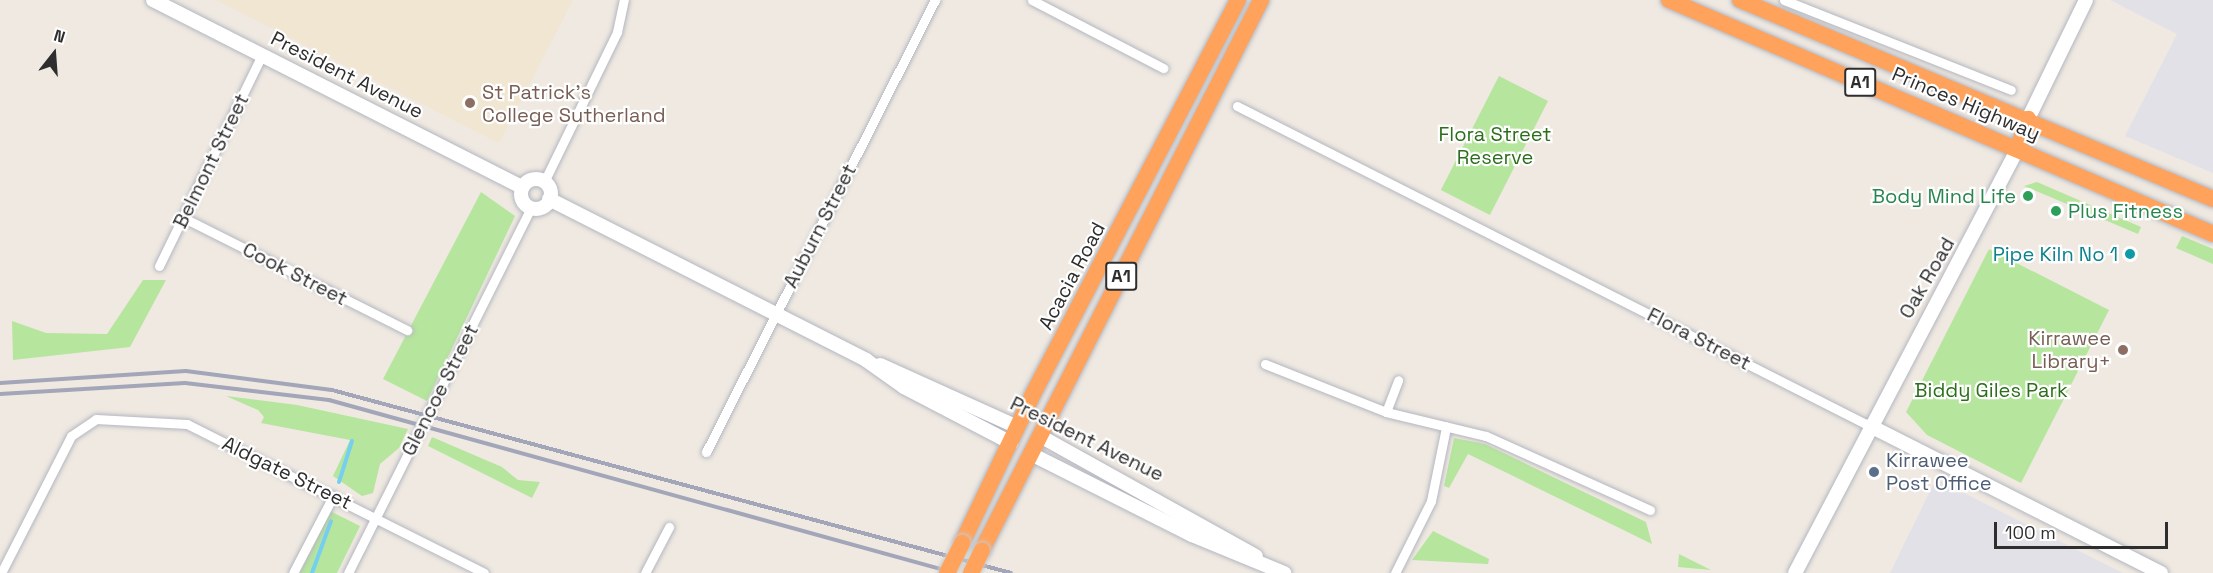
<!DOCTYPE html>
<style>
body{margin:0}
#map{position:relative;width:2213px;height:573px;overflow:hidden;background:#efe9e1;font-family:"Space Grotesk",sans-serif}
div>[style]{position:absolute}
.industrial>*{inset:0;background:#e3e1e8}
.education>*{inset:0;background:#f0e6d1}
.green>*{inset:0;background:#b6e59e;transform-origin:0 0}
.stream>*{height:4px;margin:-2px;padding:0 2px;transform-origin:2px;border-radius:2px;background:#75cff0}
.roads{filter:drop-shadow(0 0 2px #b4b7c1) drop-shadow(0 0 2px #b4b7c1)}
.street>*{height:9px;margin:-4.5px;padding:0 4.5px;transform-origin:4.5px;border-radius:4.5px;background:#fff}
.secondary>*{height:14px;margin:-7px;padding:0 7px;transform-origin:7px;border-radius:7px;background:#fff}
.secondary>.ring{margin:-7px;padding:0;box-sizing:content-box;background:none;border:14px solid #fff;border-radius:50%}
.highway>*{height:16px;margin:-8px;padding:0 8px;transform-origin:8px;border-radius:8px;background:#ffa35c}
.rail>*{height:4px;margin:-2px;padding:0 2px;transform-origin:2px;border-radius:2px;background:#a3a6b8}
.bridges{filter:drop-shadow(0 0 2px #c9c9c9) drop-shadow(0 0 2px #c9c9c9)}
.highway-bridge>*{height:16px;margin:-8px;padding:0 8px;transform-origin:8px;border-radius:8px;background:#ffa35c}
.dots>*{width:16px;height:16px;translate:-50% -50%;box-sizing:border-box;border:3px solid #fff;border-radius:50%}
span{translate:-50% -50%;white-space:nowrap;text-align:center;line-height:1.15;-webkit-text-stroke:4.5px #fff;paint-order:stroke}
.shield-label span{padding:2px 4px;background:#fff;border:2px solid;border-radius:4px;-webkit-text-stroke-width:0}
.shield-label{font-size:18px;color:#2e2e2e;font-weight:700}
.street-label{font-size:20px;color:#2e2e2e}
.education-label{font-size:20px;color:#785e54}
.left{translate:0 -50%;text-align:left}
.right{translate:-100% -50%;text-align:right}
.park-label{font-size:20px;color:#2c6e1b}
.leisure-label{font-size:20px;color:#27864d}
.culture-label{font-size:20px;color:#0d838f}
.service-label{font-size:20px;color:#4e5e75}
.north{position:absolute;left:24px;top:24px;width:60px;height:60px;-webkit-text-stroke:4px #fff;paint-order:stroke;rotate:17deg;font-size:16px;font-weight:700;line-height:24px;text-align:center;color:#2e2e2e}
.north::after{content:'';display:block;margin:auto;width:21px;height:27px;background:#2e2e2e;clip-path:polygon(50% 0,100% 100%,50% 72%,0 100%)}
.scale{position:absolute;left:1994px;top:522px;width:174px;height:27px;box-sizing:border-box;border:3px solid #2e2e2e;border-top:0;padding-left:8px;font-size:18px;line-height:21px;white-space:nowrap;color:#2e2e2e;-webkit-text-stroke:4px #fff;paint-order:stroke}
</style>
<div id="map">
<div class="industrial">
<i style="clip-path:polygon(2110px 0,2213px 0,2213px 173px,2125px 136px,2177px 34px)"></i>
<i style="clip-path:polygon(1936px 479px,2123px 573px,1890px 573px)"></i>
</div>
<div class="education">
<i style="clip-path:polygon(216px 0,573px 0,499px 143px)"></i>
</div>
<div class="green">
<i style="left:1499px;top:76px;width:55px;height:128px;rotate:27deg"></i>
<i style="clip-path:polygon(2037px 182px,2141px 227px,2138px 234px,2024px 186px)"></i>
<i style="clip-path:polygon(481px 192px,515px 216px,427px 401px,383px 379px)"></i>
<i style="clip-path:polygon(2182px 236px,2213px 249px,2213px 264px,2176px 248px)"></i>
<i style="clip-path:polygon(1989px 249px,2109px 310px,2021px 483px,1927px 435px,1906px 412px)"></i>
<i style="clip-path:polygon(143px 280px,166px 280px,130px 347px,13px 360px,12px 321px,46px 333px,107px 334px)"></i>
<i style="clip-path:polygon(226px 396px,297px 405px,408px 429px,399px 448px,380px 464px,373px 493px,362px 496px,333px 476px,350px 440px,261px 423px,264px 417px,258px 410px)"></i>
<i style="clip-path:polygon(432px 437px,502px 467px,518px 480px,540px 482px,532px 498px,428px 446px)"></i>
<i style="clip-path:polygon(1454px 438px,1485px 444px,1646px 522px,1652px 544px,1468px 454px,1449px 488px,1444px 486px)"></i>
<i style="clip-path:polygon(330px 511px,360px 526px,337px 573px,300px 573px)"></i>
<i style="clip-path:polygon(1433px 531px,1489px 559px,1488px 564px,1412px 560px)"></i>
<i style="clip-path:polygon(1679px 554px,1711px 570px,1678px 567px)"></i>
</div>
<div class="stream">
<i style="left:339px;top:482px;width:43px;rotate:-72.4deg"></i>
<i style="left:312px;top:573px;width:55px;rotate:-69.9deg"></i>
</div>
<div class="roads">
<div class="street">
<i style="left:1032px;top:0;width:148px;rotate:27.4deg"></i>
<i style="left:1784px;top:0;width:244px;rotate:21.6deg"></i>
<i style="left:1237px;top:106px;width:709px;rotate:26.82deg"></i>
<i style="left:544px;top:182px;width:167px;rotate:-64deg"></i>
<i style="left:617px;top:32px;width:33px;rotate:-78deg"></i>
<i style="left:184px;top:218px;width:250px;rotate:26.7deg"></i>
<i style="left:159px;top:266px;width:235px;rotate:-64deg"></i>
<i style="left:1265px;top:364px;width:130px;rotate:21.6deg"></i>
<i style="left:1386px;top:412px;width:103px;rotate:13.5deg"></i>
<i style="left:1486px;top:436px;width:180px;rotate:24.3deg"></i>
<i style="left:1386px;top:412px;width:34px;rotate:-69deg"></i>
<i style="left:706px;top:452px;width:507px;rotate:-63.13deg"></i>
<i style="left:1px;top:573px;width:154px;rotate:-62.9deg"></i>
<i style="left:71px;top:436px;width:30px;rotate:-34deg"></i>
<i style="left:96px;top:419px;width:91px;rotate:3.1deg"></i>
<i style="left:187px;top:424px;width:332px;rotate:26.6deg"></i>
<i style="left:293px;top:573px;width:87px;rotate:-62.5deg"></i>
<i style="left:348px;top:573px;width:408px;rotate:-63.4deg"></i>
<i style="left:645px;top:573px;width:52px;rotate:-62.4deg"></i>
<i style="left:1395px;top:573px;width:80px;rotate:-63.4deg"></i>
<i style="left:1431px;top:501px;width:76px;rotate:-78.5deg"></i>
</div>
<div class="secondary">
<i style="left:153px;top:0;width:414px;rotate:26.9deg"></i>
<i style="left:2028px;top:119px;width:132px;rotate:-64deg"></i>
<i class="ring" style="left:521px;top:179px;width:16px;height:16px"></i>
<i style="left:549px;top:199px;width:356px;rotate:26.9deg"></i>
<i style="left:866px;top:360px;width:47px;rotate:35.4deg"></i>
<i style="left:904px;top:387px;width:121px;rotate:27.6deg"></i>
<i style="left:880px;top:365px;width:150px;rotate:24.3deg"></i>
<i style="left:1870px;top:426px;width:326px;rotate:26.8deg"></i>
<i style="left:1040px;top:436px;width:247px;rotate:29.1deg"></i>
<i style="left:1031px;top:454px;width:180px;rotate:26.7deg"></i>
<i style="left:1192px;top:535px;width:100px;rotate:22.4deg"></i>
<i style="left:1795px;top:573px;width:480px;rotate:-62.3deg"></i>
</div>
<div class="highway">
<i style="left:1669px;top:0;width:592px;rotate:23.27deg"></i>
<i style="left:1740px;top:0;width:513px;rotate:22.82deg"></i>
<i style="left:2018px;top:148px;width:31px;rotate:-71deg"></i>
<i style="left:962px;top:543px;width:165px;rotate:-64.5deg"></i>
<i style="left:1033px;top:394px;width:444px;rotate:-62.5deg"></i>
<i style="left:982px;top:550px;width:617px;rotate:-63.1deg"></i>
</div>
</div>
<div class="rail">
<i style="left:0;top:383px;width:186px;rotate:-3.7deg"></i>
<i style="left:186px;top:371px;width:147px;rotate:7.4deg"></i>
<i style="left:332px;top:390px;width:703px;rotate:15.08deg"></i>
<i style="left:0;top:394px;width:185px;rotate:-3.4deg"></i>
<i style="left:185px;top:383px;width:145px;rotate:6.7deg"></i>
<i style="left:329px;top:400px;width:649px;rotate:15.45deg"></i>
</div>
<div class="bridges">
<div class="highway-bridge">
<i style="left:947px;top:573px;width:34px;rotate:-63deg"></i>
<i style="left:971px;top:573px;width:25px;rotate:-64deg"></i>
</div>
</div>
<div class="dots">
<i style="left:470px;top:103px;background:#8d6e63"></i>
<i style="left:2028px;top:196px;background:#2e9e5b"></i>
<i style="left:2056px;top:211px;background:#2e9e5b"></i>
<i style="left:2130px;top:254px;background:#0f9aa8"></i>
<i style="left:2123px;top:350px;background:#8d6e63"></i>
<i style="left:1874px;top:472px;background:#5c6f8a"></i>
</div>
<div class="shield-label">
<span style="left:1860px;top:82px">A1</span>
<span style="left:1121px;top:276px">A1</span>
</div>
<div class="street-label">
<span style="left:347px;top:75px;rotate:27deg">President Avenue</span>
<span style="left:1966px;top:104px;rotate:23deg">Princes Highway</span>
<span style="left:211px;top:161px;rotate:-64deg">Belmont Street</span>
<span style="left:820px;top:226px;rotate:-63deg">Auburn Street</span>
<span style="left:295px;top:274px;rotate:27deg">Cook Street</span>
<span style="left:1072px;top:276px;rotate:-62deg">Acacia Road</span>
<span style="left:1927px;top:278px;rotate:-60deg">Oak Road</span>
<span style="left:1699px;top:339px;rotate:27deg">Flora Street</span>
<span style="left:440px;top:390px;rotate:-63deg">Glencoe Street</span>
<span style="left:1087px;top:439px;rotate:26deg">President Avenue</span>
<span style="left:287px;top:473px;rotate:26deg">Aldgate Street</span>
</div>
<div class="education-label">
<span class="left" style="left:482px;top:104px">St Patrick's<br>College Sutherland</span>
<span class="right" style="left:2111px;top:350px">Kirrawee<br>Library+</span>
</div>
<div class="park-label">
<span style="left:1495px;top:146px">Flora Street<br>Reserve</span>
<span style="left:1991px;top:390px">Biddy Giles Park</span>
</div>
<div class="leisure-label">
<span class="right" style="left:2016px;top:196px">Body Mind Life</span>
<span class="left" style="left:2068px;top:211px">Plus Fitness</span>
</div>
<div class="culture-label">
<span class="right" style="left:2118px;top:254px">Pipe Kiln No 1</span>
</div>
<div class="service-label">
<span class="left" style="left:1886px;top:472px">Kirrawee<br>Post Office</span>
</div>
<div class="north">N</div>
<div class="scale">100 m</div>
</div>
